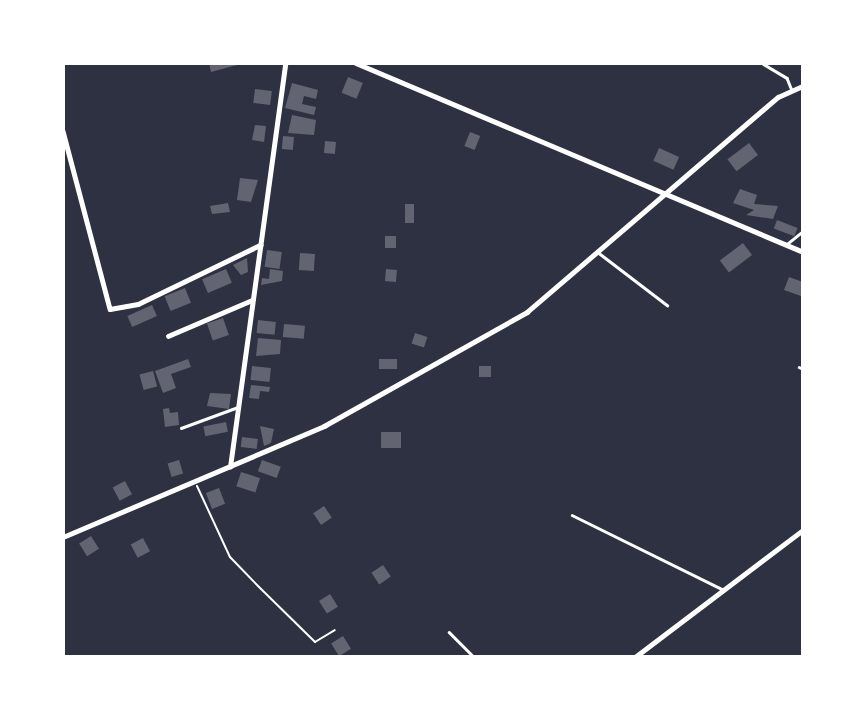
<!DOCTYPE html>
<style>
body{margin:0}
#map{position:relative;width:866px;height:720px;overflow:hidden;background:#2d3142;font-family:Manrope,sans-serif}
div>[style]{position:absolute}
.building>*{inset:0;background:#626471;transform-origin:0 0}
.path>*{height:2px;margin:-1px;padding:0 1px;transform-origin:1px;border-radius:1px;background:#fff}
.service>*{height:2.5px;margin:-1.25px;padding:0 1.25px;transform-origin:1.25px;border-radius:1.25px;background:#fff}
.minor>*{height:4.5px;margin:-2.25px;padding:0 2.25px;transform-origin:2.25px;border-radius:2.25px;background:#fff}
span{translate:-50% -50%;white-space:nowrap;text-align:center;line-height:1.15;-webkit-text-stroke:6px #fff;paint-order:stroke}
.frame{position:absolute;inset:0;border:65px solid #fff;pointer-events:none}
</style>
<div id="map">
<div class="building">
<i style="clip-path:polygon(209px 63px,237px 63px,237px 65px,211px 72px)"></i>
<i style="left:348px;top:77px;width:16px;height:17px;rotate:22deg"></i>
<i style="clip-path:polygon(292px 83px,318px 90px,316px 99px,304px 96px,302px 104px,316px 107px,314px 115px,285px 108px)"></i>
<i style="left:255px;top:89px;width:17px;height:14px;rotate:7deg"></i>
<i style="clip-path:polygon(292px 115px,316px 120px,314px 135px,288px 133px)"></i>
<i style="clip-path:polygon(255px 125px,266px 126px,264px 142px,252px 140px)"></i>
<i style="left:470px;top:132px;width:11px;height:15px;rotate:22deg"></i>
<i style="left:283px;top:136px;width:11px;height:13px;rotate:5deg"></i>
<i style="left:325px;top:141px;width:11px;height:12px;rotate:5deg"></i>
<i style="left:749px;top:143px;width:15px;height:27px;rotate:53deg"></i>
<i style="left:659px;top:148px;width:22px;height:14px;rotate:24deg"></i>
<i style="clip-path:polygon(240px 178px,258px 180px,251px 202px,237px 200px)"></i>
<i style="clip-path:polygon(740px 189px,757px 195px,754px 204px,778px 206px,773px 219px,746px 215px,754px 210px,733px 203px)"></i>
<i style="clip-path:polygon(228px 203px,230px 212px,212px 214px,210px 206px)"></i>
<i style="left:405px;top:204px;width:9px;height:19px"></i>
<i style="left:777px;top:220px;width:22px;height:9px;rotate:21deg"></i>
<i style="left:385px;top:236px;width:11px;height:12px"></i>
<i style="left:743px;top:243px;width:15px;height:29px;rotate:53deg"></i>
<i style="left:267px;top:250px;width:15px;height:17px;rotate:8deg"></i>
<i style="left:300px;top:253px;width:15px;height:17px;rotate:4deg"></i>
<i style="clip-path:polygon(247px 258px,248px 272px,241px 275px,233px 265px)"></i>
<i style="left:226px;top:269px;width:15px;height:26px;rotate:67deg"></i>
<i style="clip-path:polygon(270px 269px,283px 271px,282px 281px,261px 285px,262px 278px,269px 279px)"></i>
<i style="left:386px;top:269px;width:11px;height:12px;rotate:5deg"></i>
<i style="clip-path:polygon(789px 277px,803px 282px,801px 296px,784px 290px)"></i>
<i style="left:185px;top:288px;width:16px;height:22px;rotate:68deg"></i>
<i style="left:152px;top:305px;width:12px;height:27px;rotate:66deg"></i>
<i style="left:223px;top:318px;width:18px;height:17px;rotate:71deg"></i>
<i style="left:258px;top:320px;width:18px;height:13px;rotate:6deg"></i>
<i style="left:284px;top:324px;width:21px;height:13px;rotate:5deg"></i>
<i style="left:415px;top:333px;width:13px;height:11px;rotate:18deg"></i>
<i style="clip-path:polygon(258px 338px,281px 340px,280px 354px,256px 356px)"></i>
<i style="clip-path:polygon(188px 359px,191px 367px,171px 374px,176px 388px,163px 393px,155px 371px)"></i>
<i style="left:379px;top:359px;width:18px;height:10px"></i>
<i style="left:252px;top:366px;width:19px;height:14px;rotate:6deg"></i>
<i style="left:479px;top:366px;width:12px;height:11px"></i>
<i style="left:153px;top:371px;width:16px;height:14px;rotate:75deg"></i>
<i style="clip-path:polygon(251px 385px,270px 387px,269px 392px,260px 391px,259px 399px,249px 398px)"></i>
<i style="clip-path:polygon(210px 393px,231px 394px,229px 409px,207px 406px)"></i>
<i style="clip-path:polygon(169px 408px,170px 413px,178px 412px,179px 425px,165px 427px,163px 409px)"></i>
<i style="left:226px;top:422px;width:10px;height:23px;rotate:79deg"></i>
<i style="clip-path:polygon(260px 426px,274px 429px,271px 443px,264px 446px)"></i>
<i style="left:401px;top:432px;width:16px;height:20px;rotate:90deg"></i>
<i style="left:242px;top:437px;width:16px;height:10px;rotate:7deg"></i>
<i style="left:179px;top:460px;width:14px;height:12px;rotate:73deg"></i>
<i style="left:262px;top:460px;width:20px;height:12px;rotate:20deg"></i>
<i style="left:241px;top:472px;width:20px;height:15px;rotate:18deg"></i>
<i style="left:125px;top:481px;width:15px;height:14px;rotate:62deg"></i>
<i style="left:219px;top:488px;width:17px;height:14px;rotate:69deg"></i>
<i style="left:324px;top:506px;width:14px;height:13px;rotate:56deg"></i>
<i style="left:91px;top:536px;width:15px;height:14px;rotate:58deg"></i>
<i style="left:143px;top:538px;width:15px;height:14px;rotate:62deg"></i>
<i style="left:383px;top:565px;width:14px;height:14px;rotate:56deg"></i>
<i style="left:330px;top:594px;width:15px;height:13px;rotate:58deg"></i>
<i style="left:343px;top:636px;width:15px;height:14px;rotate:58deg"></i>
</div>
<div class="path">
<i style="left:197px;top:486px;width:78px;rotate:65.1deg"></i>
<i style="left:230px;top:557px;width:40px;rotate:46deg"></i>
<i style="left:258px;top:586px;width:80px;rotate:44.5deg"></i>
<i style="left:315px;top:642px;width:23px;rotate:-31deg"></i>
</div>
<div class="service">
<i style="left:762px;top:63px;width:29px;rotate:31deg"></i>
<i style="left:787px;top:78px;width:11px;rotate:68deg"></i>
<i style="left:787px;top:244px;width:21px;rotate:-39deg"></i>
<i style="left:599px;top:253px;width:86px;rotate:37.4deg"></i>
<i style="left:799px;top:367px;width:4px;rotate:27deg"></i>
<i style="left:181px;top:428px;width:61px;rotate:-20.2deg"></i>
<i style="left:572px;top:515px;width:167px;rotate:26.3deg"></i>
<i style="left:449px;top:632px;width:35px;rotate:45deg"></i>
</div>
<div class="minor">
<i style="left:356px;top:63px;width:485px;rotate:22.9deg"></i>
<i style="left:63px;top:131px;width:184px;rotate:75.2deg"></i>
<i style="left:110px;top:309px;width:28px;rotate:-10deg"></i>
<i style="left:138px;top:304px;width:136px;rotate:-25.8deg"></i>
<i style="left:168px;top:336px;width:91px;rotate:-23.2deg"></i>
<i style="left:230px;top:467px;width:408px;rotate:-82.2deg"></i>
<i style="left:63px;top:537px;width:284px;rotate:-23deg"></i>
<i style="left:324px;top:426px;width:233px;rotate:-29.3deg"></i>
<i style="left:527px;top:312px;width:330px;rotate:-40.6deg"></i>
<i style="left:778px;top:97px;width:27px;rotate:-24deg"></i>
<i style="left:635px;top:657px;width:211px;rotate:-37.1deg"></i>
</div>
<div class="frame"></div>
</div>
